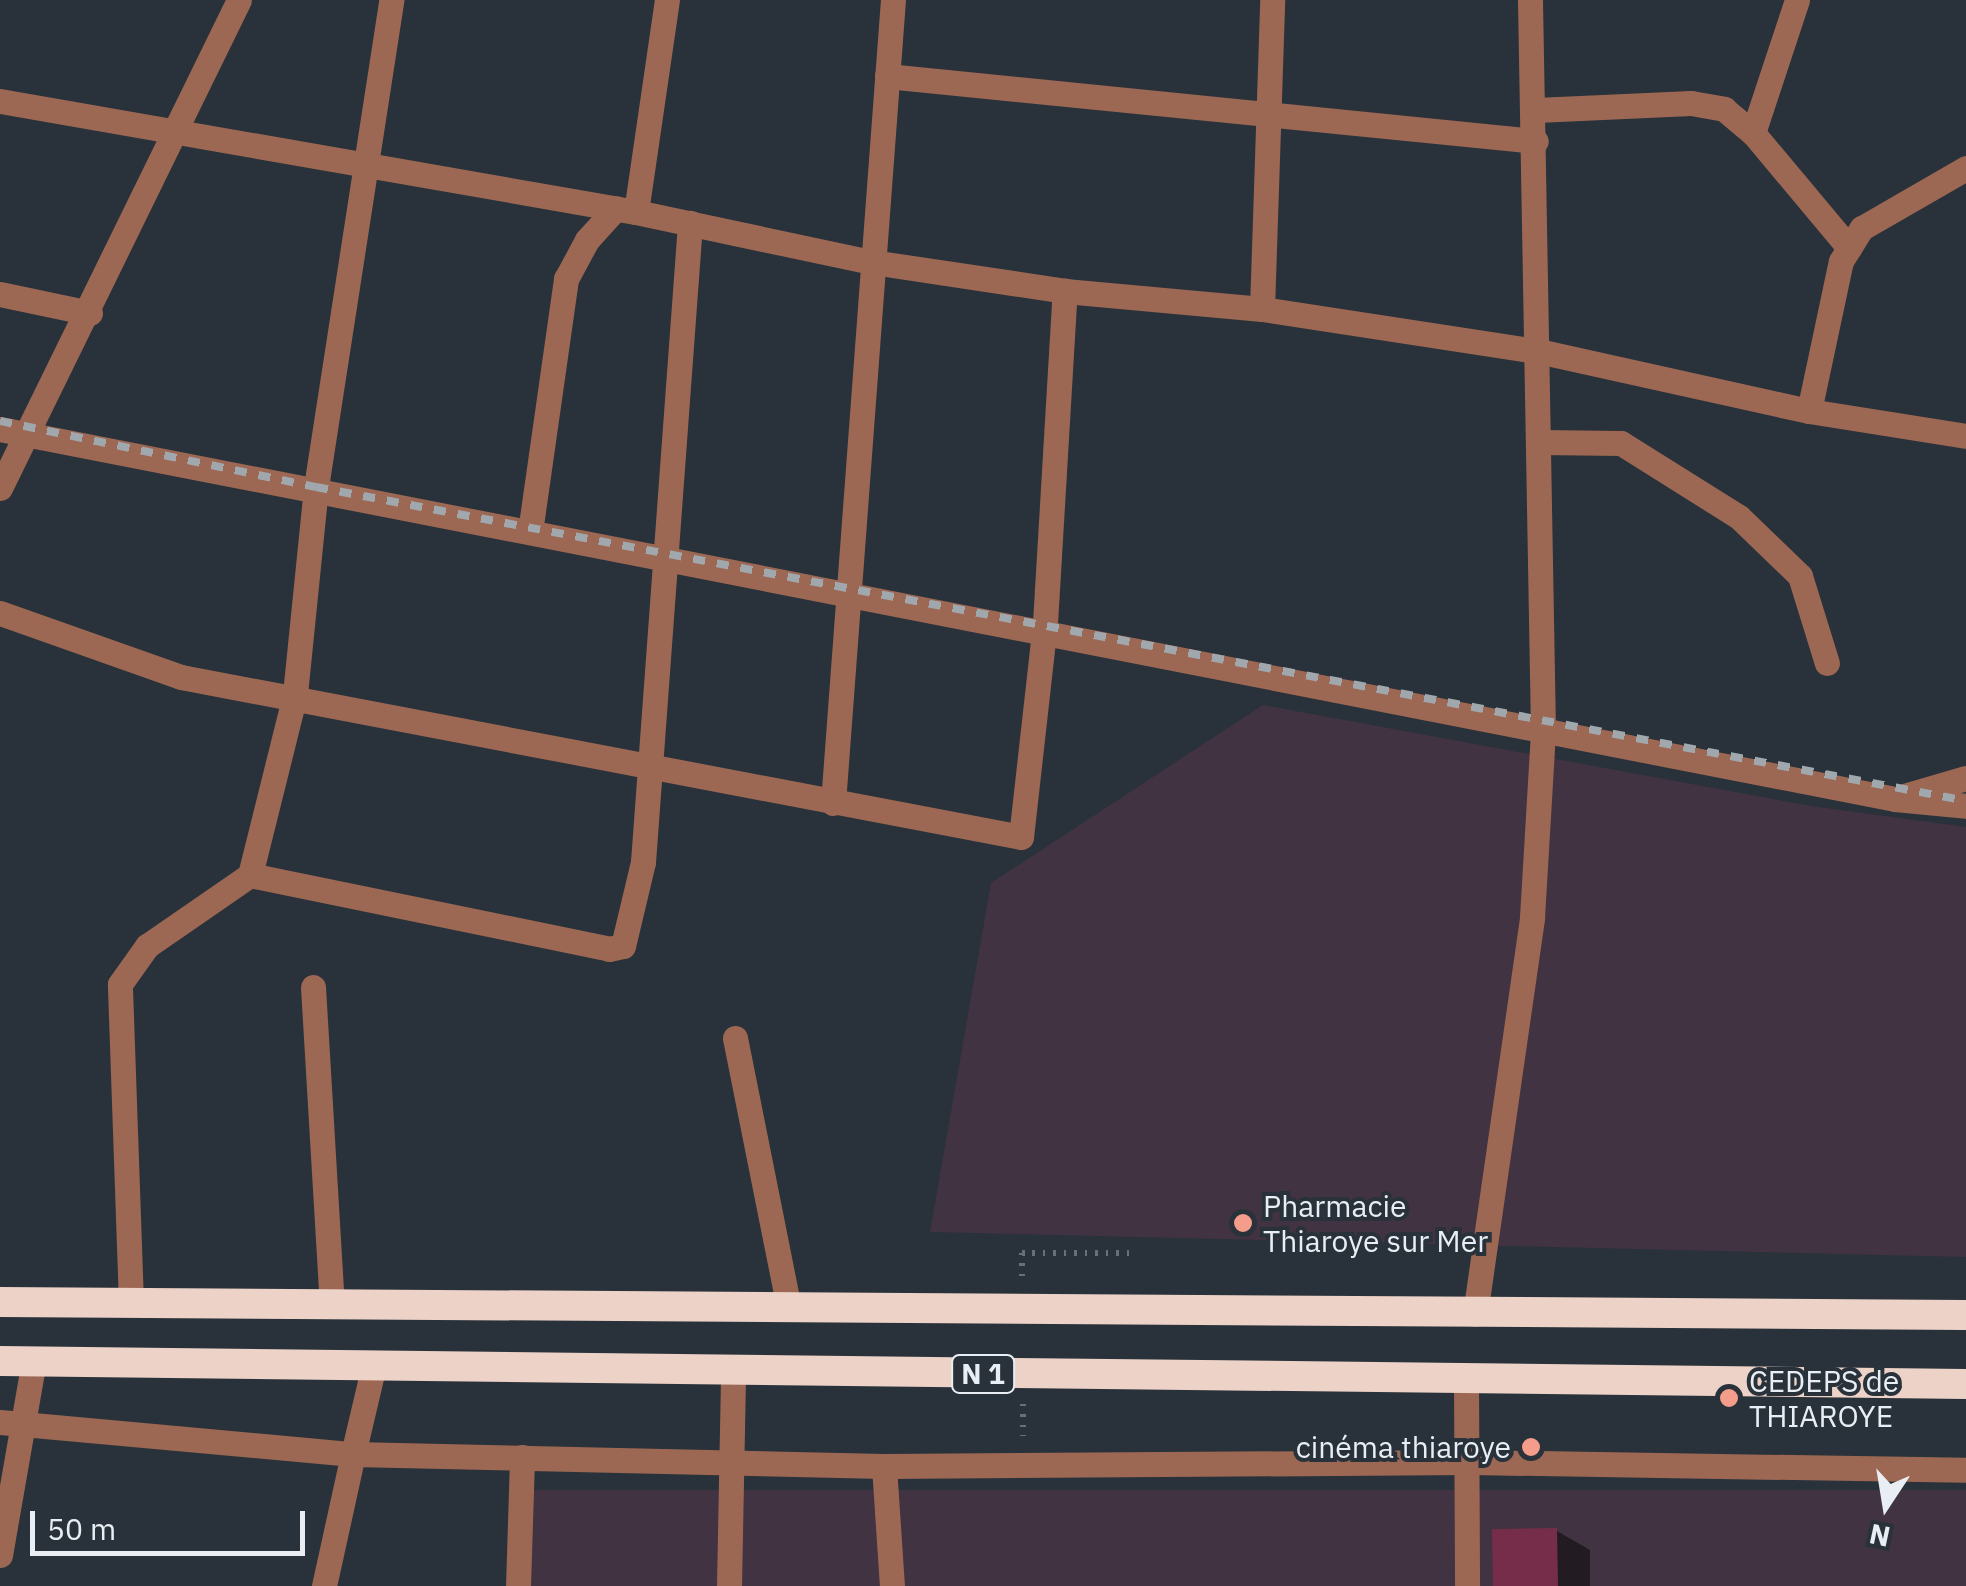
<!DOCTYPE html>
<meta charset="utf-8">
<style>
body{margin:0}
#map{position:relative;width:1966px;height:1586px;overflow:hidden;background:#29323a;font-family:"IBM Plex Sans",sans-serif}
div>[style]{position:absolute}
.industrial>*{inset:0;background:#413341;transform-origin:0 0}
.shadow>*{inset:0;background:#0007}
.building>*{inset:0;background:#752d4a;transform-origin:0 0}
.path>*{height:6px;margin-top:-3px;transform-origin:0;background:repeating-linear-gradient(90deg,#687077 0 2.5px,transparent 0 10.5px)}
.minor>*{height:25px;margin:-12.5px;padding:0 12.5px;transform-origin:12.5px;border-radius:12.5px;background:#9d6853}
.highway>*{height:30px;margin:-15px;padding:0 15px;transform-origin:15px;border-radius:15px;background:#edd2c8}
.rail>*{height:8px;margin-top:-4px;transform-origin:0;background:repeating-linear-gradient(90deg,#a0a7ad 0 12px,transparent 0 24px)}
.dots>*{width:28px;height:28px;translate:-50% -50%;box-sizing:border-box;border:5px solid #29323a;border-radius:50%}
span{translate:-50% -50%;white-space:nowrap;text-align:center;line-height:1.15;-webkit-text-stroke:8px #29323a;paint-order:stroke}
.shield-label span{padding:2px 8px;background:#29323a;border:2px solid;border-radius:8px;-webkit-text-stroke-width:0}
.shield-label{font-size:28px;color:#e8eef3;font-weight:700}
.poi-label{font-size:30px;color:#e8eef3}
.left{translate:0 -50%;text-align:left}
.right{translate:-100% -50%;text-align:right}
.north{position:absolute;left:1836px;top:1456px;width:100px;height:100px;-webkit-text-stroke:8px #29323a;paint-order:stroke;rotate:192deg;font-size:28px;font-weight:700;line-height:40px;text-align:center;color:#e8eef3}
.north::after{content:'';display:block;margin:auto;width:35px;height:45px;background:#e8eef3;clip-path:polygon(50% 0,100% 100%,50% 72%,0 100%)}
.scale{position:absolute;left:30px;top:1511px;width:275px;height:45px;box-sizing:border-box;border:5px solid #e8eef3;border-top:0;padding-left:12px;font-size:30px;line-height:35px;white-space:nowrap;color:#e8eef3;-webkit-text-stroke:8px #29323a;paint-order:stroke}
</style>
<div id="map">
<div class="industrial">
<i style="clip-path:polygon(1263px 705px,1811px 806px,1966px 827px,1966px 1257px,930px 1232px,991px 883px)"></i>
<i style="left:517px;top:1490px;width:1449px;height:96px"></i>
</div>
<div class="shadow">
<i style="clip-path:polygon(1557px 1531px,1590px 1550px,1590px 1586px,1495px 1586px)"></i>
</div>
<div class="building">
<i style="left:1557px;top:1528px;width:58px;height:65px;rotate:89deg"></i>
</div>
<div class="path">
<i style="left:1022px;top:1276px;width:23px;rotate:-90deg"></i>
<i style="left:1022px;top:1253px;width:115px"></i>
<i style="left:1023px;top:1404px;width:32px;rotate:90deg"></i>
</div>
<div class="minor">
<i style="left:887px;top:76px;width:652px;rotate:5.72deg"></i>
<i style="left:0;top:101px;width:646px;rotate:9.9deg"></i>
<i style="left:636px;top:212px;width:241px;rotate:12deg"></i>
<i style="left:872px;top:262px;width:195px;rotate:8.5deg"></i>
<i style="left:1065px;top:291px;width:198px;rotate:5.2deg"></i>
<i style="left:1262px;top:309px;width:279px;rotate:8.7deg"></i>
<i style="left:1538px;top:351px;width:278px;rotate:12.5deg"></i>
<i style="left:1809px;top:411px;width:159px;rotate:9deg"></i>
<i style="left:1536px;top:110px;width:155px;rotate:-2.6deg"></i>
<i style="left:1691px;top:103px;width:34px;rotate:10deg"></i>
<i style="left:1724px;top:109px;width:38px;rotate:40deg"></i>
<i style="left:1753px;top:133px;width:150px;rotate:50.1deg"></i>
<i style="left:1753px;top:133px;width:140px;rotate:-71.7deg"></i>
<i style="left:636px;top:212px;width:214px;rotate:-81.7deg"></i>
<i style="left:0;top:294px;width:92px;rotate:11.9deg"></i>
<i style="left:1262px;top:309px;width:309px;rotate:-88.1deg"></i>
<i style="left:1809px;top:411px;width:153px;rotate:-78deg"></i>
<i style="left:1841px;top:261px;width:39px;rotate:-58deg"></i>
<i style="left:1862px;top:228px;width:120px;rotate:-30deg"></i>
<i style="left:0;top:429px;width:1931px;rotate:11.05deg"></i>
<i style="left:1895px;top:799px;width:71px;rotate:5.6deg"></i>
<i style="left:1539px;top:442px;width:82px;rotate:0.7deg"></i>
<i style="left:1621px;top:443px;width:139px;rotate:32.1deg"></i>
<i style="left:1739px;top:517px;width:85px;rotate:44deg"></i>
<i style="left:1800px;top:576px;width:91px;rotate:72.8deg"></i>
<i style="left:0;top:488px;width:543px;rotate:-63.91deg"></i>
<i style="left:530px;top:532px;width:256px;rotate:-81.9deg"></i>
<i style="left:566px;top:279px;width:44px;rotate:-61.7deg"></i>
<i style="left:587px;top:240px;width:43px;rotate:-47.8deg"></i>
<i style="left:0;top:613px;width:192px;rotate:19.5deg"></i>
<i style="left:181px;top:677px;width:855px;rotate:10.78deg"></i>
<i style="left:1021px;top:837px;width:215px;rotate:-83.6deg"></i>
<i style="left:1045px;top:623px;width:333px;rotate:-86.6deg"></i>
<i style="left:1904px;top:796px;width:65px;rotate:-16.2deg"></i>
<i style="left:833px;top:803px;width:805px;rotate:-85.73deg"></i>
<i style="left:250px;top:875px;width:367px;rotate:11.6deg"></i>
<i style="left:609px;top:949px;width:14px;rotate:-12deg"></i>
<i style="left:623px;top:946px;width:86px;rotate:-76.6deg"></i>
<i style="left:643px;top:862px;width:641px;rotate:-85.79deg"></i>
<i style="left:313px;top:987px;width:319px;rotate:86.6deg"></i>
<i style="left:735px;top:1038px;width:276px;rotate:78.7deg"></i>
<i style="left:131px;top:1303px;width:319px;rotate:-92deg"></i>
<i style="left:120px;top:984px;width:47px;rotate:-54.6deg"></i>
<i style="left:147px;top:946px;width:125px;rotate:-34.6deg"></i>
<i style="left:250px;top:875px;width:187px;rotate:-76deg"></i>
<i style="left:295px;top:694px;width:208px;rotate:-84.2deg"></i>
<i style="left:316px;top:487px;width:493px;rotate:-81.2deg"></i>
<i style="left:1475px;top:1314px;width:401px;rotate:-81.8deg"></i>
<i style="left:1532px;top:917px;width:186px;rotate:-86.6deg"></i>
<i style="left:1543px;top:731px;width:731px;rotate:-91.02deg"></i>
<i style="left:1466px;top:1380px;width:206px;rotate:89.7deg"></i>
<i style="left:0;top:1422px;width:354px;rotate:5.2deg"></i>
<i style="left:353px;top:1454px;width:91px;rotate:-76.7deg"></i>
<i style="left:884px;top:1466px;width:120px;rotate:86.2deg"></i>
<i style="left:0;top:1555px;width:198px;rotate:-80.1deg"></i>
<i style="left:324px;top:1586px;width:135px;rotate:-77.6deg"></i>
<i style="left:353px;top:1454px;width:531px;rotate:1.29deg"></i>
<i style="left:884px;top:1466px;width:585px;rotate:-0.39deg"></i>
<i style="left:1469px;top:1462px;width:497px;rotate:0.9deg"></i>
<i style="left:518px;top:1586px;width:129px;rotate:-88.2deg"></i>
<i style="left:729px;top:1586px;width:216px;rotate:-88.9deg"></i>
</div>
<div class="highway">
<i style="left:0;top:1302px;width:1966px;rotate:0.38deg"></i>
<i style="left:0;top:1361px;width:1966px;rotate:0.67deg"></i>
</div>
<div class="rail">
<i style="left:0;top:421px;width:323px;rotate:11.8deg"></i>
<i style="left:316px;top:487px;width:1680px;rotate:10.77deg"></i>
</div>
<div class="dots">
<i style="left:1243px;top:1223px;background:#f49d8a"></i>
<i style="left:1729px;top:1398px;background:#f49d8a"></i>
<i style="left:1531px;top:1447px;background:#f49d8a"></i>
</div>
<div class="shield-label">
<span style="left:983px;top:1374px">N 1</span>
</div>
<div class="poi-label">
<span class="left" style="left:1263px;top:1223px">Pharmacie<br>Thiaroye sur Mer</span>
<span class="left" style="left:1749px;top:1398px">CEDEPS de<br>THIAROYE</span>
<span class="right" style="left:1511px;top:1447px">cinéma thiaroye</span>
</div>
<div class="north">N</div>
<div class="scale">50 m</div>
</div>
